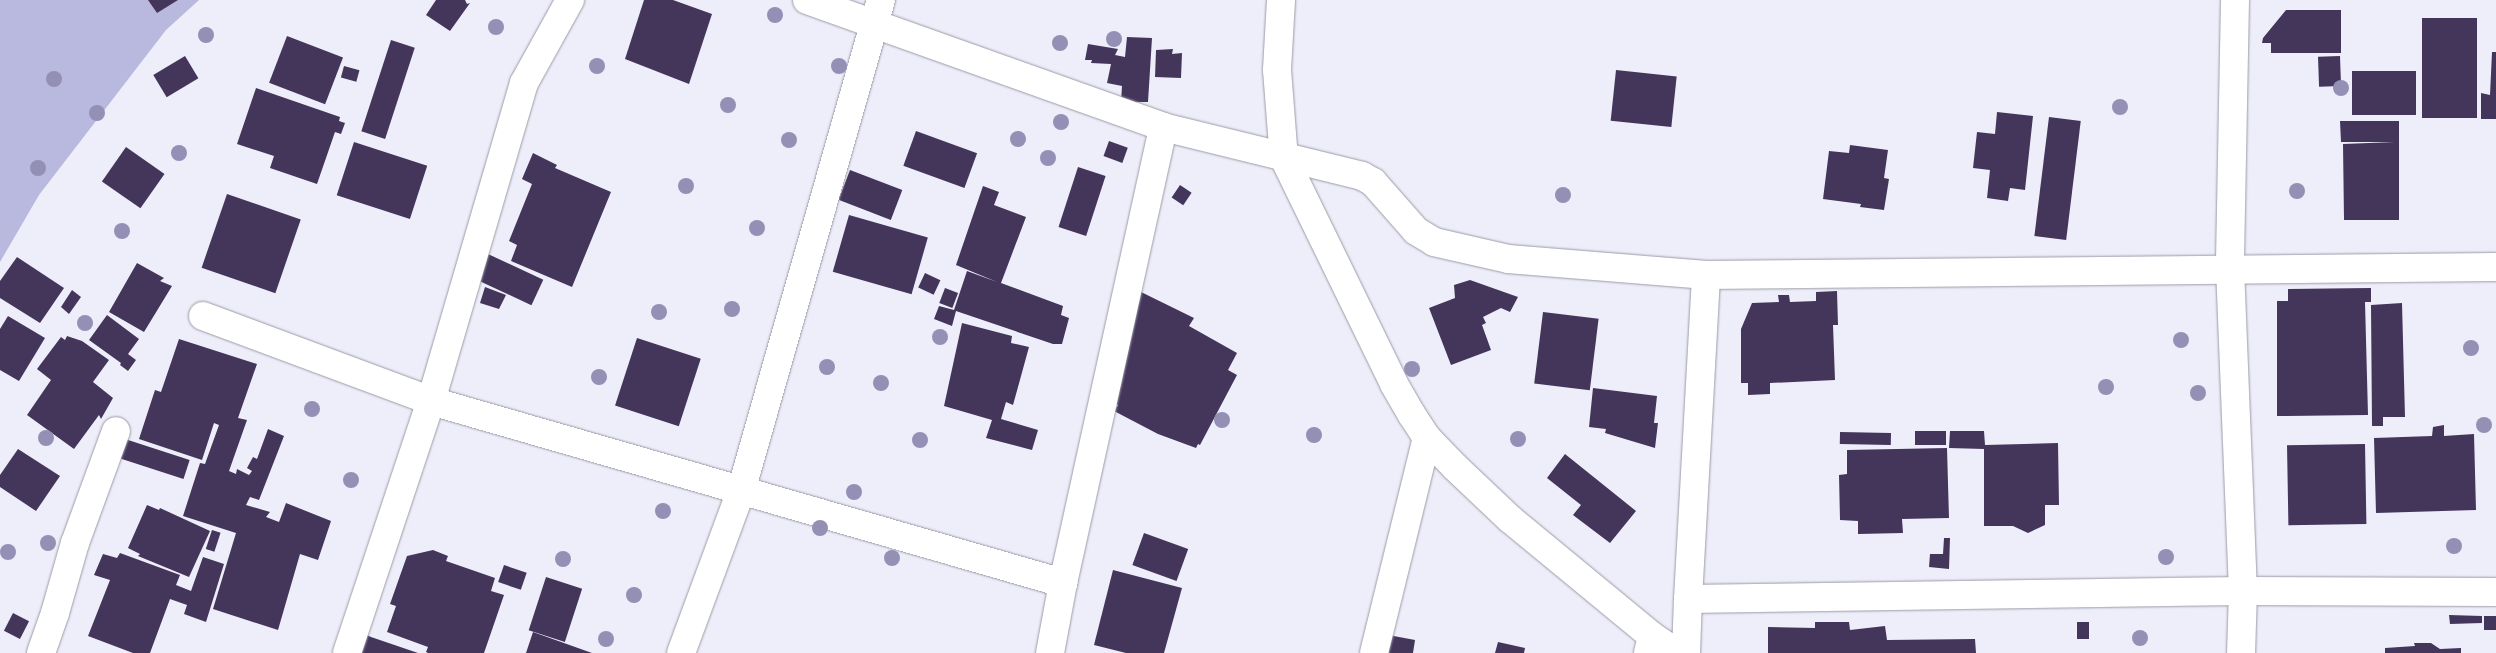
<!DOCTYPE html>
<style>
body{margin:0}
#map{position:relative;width:2496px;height:653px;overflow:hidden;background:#eeeefa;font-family:"Alegreya Sans",sans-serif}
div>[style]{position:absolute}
.green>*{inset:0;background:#b9b8de}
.building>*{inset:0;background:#44355b;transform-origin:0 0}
.roads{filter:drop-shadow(0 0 1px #9b9ba7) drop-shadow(0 0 1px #9b9ba7)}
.minor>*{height:28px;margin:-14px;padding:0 14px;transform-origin:14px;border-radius:14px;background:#fff}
.secondary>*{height:28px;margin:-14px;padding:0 14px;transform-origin:14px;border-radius:14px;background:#fff}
.trees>*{width:16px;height:16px;margin:-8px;border-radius:50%;background:#938fb5}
span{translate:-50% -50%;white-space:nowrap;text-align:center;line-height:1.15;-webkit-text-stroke:5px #eeeefa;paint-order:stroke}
</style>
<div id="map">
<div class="green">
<i style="clip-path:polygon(0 0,199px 0,166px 30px,39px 195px,0 262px)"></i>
</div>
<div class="building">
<i style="clip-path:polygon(148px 0,178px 0,157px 13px)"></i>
<i style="clip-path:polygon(436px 0,465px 0,467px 4px,470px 3px,450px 31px,426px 15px)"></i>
<i style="clip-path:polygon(644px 0,673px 0,712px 14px,689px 84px,625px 59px)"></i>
<i style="clip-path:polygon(2286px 10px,2341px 10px,2341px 53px,2271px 53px,2271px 43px,2262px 43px,2263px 38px)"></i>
<i style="left:2422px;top:18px;width:55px;height:100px"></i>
<i style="left:287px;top:36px;width:60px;height:50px;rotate:21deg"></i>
<i style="clip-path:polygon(1127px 37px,1152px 38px,1148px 102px,1121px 102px,1122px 86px,1107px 83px,1111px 64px,1091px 63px,1092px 60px,1085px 60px,1088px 44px,1118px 49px,1115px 55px,1125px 57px)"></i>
<i style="left:391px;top:40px;width:25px;height:96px;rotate:18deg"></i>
<i style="clip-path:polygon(1173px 49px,1172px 54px,1182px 53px,1181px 78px,1155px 77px,1156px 50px)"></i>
<i style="clip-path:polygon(2492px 52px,2496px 52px,2496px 119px,2481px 119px,2481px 93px,2490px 95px)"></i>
<i style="left:185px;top:56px;width:26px;height:37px;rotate:59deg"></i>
<i style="left:2340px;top:56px;width:30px;height:22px;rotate:88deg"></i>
<i style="left:344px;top:66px;width:16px;height:12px;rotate:15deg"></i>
<i style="left:1616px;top:70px;width:61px;height:51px;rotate:6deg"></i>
<i style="left:2352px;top:71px;width:64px;height:44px"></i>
<i style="clip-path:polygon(256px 88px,340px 117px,339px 121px,345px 123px,341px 134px,335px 132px,317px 184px,270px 168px,274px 156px,237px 144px)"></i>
<i style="clip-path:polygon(1997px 112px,2033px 116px,2025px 190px,2010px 188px,2008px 201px,1987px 198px,1990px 170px,1973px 168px,1977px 132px,1995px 134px)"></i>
<i style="left:2049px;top:117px;width:32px;height:120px;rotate:7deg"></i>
<i style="clip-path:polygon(2340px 121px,2399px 121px,2399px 220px,2344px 220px,2343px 144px,2395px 142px,2341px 142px)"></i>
<i style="left:916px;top:131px;width:65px;height:37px;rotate:20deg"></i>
<i style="left:1109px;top:141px;width:20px;height:16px;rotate:20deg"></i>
<i style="left:354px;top:142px;width:77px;height:56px;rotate:18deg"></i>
<i style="clip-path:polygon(1850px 145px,1888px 150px,1884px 178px,1889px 179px,1884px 210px,1860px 207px,1861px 204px,1823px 199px,1829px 151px,1849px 153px)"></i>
<i style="left:126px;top:147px;width:47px;height:42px;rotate:35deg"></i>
<i style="clip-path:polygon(533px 153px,557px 165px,555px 168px,611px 192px,572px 287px,511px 261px,517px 245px,509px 241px,532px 184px,522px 179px)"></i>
<i style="left:1078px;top:167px;width:29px;height:63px;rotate:18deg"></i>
<i style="left:850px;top:170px;width:56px;height:32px;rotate:21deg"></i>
<i style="left:1180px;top:185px;width:14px;height:15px;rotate:34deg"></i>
<i style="clip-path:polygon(983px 186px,999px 192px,994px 205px,1026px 217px,1001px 283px,1063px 306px,1061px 315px,1069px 318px,1062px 344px,1053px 344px,956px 311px,952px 326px,934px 319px,939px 306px,954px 310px,967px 271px,997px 282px,956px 265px)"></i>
<i style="left:227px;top:194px;width:78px;height:78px;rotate:19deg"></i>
<i style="left:849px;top:215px;width:82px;height:59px;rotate:16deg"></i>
<i style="left:488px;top:254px;width:61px;height:28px;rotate:25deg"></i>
<i style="clip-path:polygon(17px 257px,64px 288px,40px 323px,0 298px,0 281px)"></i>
<i style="clip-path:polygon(137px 263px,164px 278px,160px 281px,172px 286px,144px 332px,109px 312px)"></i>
<i style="left:925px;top:273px;width:17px;height:16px;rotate:25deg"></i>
<i style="clip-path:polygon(1470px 280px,1518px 297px,1510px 312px,1501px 308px,1483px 317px,1486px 323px,1482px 325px,1491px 350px,1451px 365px,1429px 308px,1455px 298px,1454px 285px)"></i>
<i style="clip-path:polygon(485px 287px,506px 295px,499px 309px,480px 303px)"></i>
<i style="left:945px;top:288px;width:14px;height:16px;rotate:21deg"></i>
<i style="clip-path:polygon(2371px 288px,2371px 302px,2365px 302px,2368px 415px,2277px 416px,2277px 301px,2288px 301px,2288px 289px)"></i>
<i style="clip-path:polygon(72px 290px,81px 297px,69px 314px,61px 307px)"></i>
<i style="clip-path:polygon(1139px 291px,1194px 318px,1189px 326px,1237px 353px,1228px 370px,1237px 375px,1200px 445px,1198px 444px,1196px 448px,1158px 434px,1114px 411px,1118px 405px,1113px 403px)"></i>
<i style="clip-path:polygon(1837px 291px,1838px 325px,1833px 325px,1835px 380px,1770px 383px,1770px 394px,1748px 395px,1748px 383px,1741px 383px,1741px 329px,1752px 303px,1779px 302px,1778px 295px,1789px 295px,1790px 302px,1816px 301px,1816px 292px)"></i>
<i style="clip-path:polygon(2402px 303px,2405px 417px,2383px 417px,2383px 426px,2372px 426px,2371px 305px)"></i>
<i style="left:1543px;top:312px;width:56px;height:72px;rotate:7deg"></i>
<i style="clip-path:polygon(107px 315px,139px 339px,128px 354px,136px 360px,128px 371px,120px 365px,121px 363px,89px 340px)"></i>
<i style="clip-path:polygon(8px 316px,45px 338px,19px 381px,0 370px,0 329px)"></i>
<i style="clip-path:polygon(962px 323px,1012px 336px,1011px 343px,1029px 347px,1013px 405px,1006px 402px,1001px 419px,1038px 430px,1032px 450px,986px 438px,992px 420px,944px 406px)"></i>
<i style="clip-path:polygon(67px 336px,82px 341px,109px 360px,93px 382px,113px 398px,101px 419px,99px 415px,74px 449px,27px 415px,51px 380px,37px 369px,61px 337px,65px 340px)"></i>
<i style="left:637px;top:338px;width:67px;height:71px;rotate:18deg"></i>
<i style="clip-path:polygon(179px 339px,257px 364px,238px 418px,247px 420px,229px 471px,236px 474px,237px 469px,249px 475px,252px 471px,247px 468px,253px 457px,257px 459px,268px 429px,284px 436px,259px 500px,250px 497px,246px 505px,270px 512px,266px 517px,279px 522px,286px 503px,331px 521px,318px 560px,300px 554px,278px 630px,213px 609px,236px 533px,183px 516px,200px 463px,205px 464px,219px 425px,214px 423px,202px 460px,139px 439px,155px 390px,161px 392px)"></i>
<i style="clip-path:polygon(1593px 388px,1657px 396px,1654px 423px,1658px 423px,1655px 448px,1605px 433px,1606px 429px,1589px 427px)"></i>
<i style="clip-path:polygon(2444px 425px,2444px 436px,2474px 434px,2476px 510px,2376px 513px,2374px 438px,2432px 436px,2433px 427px)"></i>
<i style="left:1946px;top:431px;width:14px;height:31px;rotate:90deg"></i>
<i style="clip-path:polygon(1950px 431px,1984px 431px,1985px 445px,2058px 443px,2059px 505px,2045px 505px,2045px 525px,2028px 533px,2013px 526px,1984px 526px,1984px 449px,1949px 448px)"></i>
<i style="left:1840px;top:432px;width:51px;height:12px;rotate:1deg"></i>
<i style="left:125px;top:439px;width:68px;height:20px;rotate:18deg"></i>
<i style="left:2365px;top:444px;width:80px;height:78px;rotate:89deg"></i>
<i style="clip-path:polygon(1947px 448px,1949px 518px,1902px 519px,1903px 533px,1858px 534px,1858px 521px,1840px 520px,1839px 475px,1847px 474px,1847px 450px)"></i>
<i style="clip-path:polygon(18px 449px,60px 476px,36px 511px,0 487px,0 475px)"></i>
<i style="clip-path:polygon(1565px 454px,1636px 511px,1610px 543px,1573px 515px,1581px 505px,1547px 478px)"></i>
<i style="clip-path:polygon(147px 505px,159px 510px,160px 508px,210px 531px,189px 577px,138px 556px,140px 554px,128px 548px)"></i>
<i style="left:212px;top:530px;width:9px;height:20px;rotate:18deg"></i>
<i style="left:1144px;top:533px;width:47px;height:34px;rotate:20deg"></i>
<i style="clip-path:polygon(1944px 538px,1950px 538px,1949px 569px,1929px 567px,1930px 554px,1943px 554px)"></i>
<i style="clip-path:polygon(433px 550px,448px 556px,446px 561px,495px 578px,491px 591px,504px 595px,484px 653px,428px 653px,426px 652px,428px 647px,387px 632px,396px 606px,390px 604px,407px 556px)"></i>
<i style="clip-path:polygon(120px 553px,180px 575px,176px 585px,191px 591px,203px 557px,224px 564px,206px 622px,184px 614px,187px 605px,170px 599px,150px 653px,133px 653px,88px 636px,110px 580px,94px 575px,103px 554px,117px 558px)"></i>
<i style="left:504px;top:565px;width:24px;height:18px;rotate:19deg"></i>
<i style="clip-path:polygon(1113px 570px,1182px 588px,1164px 653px,1126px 653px,1094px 645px)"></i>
<i style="left:546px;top:577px;width:38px;height:56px;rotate:18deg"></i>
<i style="left:13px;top:613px;width:18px;height:20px;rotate:27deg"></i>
<i style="clip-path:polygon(2449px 615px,2482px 616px,2482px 623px,2450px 624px)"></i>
<i style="left:2484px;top:616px;width:12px;height:14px"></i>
<i style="clip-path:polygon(1815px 622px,1849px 622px,1850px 630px,1885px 626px,1887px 640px,1975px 639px,1976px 653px,1768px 653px,1768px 627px,1815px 628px)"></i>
<i style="left:2089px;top:622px;width:17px;height:12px;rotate:90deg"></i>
<i style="clip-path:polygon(361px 632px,371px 637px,418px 653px,354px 653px)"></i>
<i style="clip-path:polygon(533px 632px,592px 653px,526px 653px)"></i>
<i style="clip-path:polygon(1383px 634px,1415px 640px,1413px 653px,1380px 653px)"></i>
<i style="clip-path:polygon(1498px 642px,1525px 648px,1524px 653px,1495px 653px)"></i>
<i style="clip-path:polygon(2414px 643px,2431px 643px,2440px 649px,2461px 648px,2461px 653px,2385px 653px,2385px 648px,2415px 646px)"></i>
</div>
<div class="roads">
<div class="minor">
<i style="left:807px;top:0;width:378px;rotate:19.6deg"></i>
<i style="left:1163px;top:127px;width:205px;rotate:13.8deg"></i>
<i style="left:1362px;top:176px;width:13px;rotate:29deg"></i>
<i style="left:1373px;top:182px;width:65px;rotate:48.7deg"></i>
<i style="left:1416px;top:231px;width:21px;rotate:31deg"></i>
<i style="left:1434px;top:242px;width:76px;rotate:12.9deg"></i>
<i style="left:1508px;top:259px;width:199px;rotate:4.6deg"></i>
<i style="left:1706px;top:275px;width:790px;rotate:-0.58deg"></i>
<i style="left:2235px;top:0;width:268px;rotate:91.1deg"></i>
<i style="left:2230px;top:268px;width:323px;rotate:87.7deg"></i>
<i style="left:2243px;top:591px;width:62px;rotate:91.8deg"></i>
<i style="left:203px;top:316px;width:243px;rotate:20.4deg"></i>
<i style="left:431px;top:401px;width:658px;rotate:16.07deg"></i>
<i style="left:1688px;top:599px;width:324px;rotate:-86.8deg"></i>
<i style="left:41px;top:653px;width:42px;rotate:-70.7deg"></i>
<i style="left:55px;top:613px;width:73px;rotate:-74.1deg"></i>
<i style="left:75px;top:543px;width:119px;rotate:-69.9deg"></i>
<i style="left:347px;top:653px;width:266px;rotate:-71.6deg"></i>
<i style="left:431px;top:401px;width:331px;rotate:-73.7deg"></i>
<i style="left:524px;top:83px;width:95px;rotate:-61deg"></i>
<i style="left:681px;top:653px;width:173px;rotate:-69.7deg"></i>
<i style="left:741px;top:491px;width:511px;rotate:-74.09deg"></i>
<i style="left:1050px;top:653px;width:71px;rotate:-79.5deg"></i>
<i style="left:1063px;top:583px;width:467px;rotate:-77.6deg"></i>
<i style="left:1374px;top:653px;width:221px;rotate:-76.2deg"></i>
<i style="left:1648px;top:653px;width:17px;rotate:-77deg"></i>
<i style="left:1686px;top:653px;width:54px;rotate:-87.9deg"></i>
<i style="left:1688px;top:599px;width:555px;rotate:-0.83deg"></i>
<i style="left:2243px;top:591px;width:253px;rotate:0.2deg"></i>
</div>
<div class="secondary">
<i style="left:1281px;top:0;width:70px;rotate:93.3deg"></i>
<i style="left:1277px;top:70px;width:88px;rotate:85.5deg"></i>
<i style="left:1284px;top:158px;width:251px;rotate:64deg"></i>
<i style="left:1394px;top:384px;width:36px;rotate:60deg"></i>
<i style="left:1412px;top:415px;width:27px;rotate:57deg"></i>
<i style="left:1427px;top:438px;width:40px;rotate:46deg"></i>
<i style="left:1455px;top:467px;width:76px;rotate:43.4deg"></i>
<i style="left:1510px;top:519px;width:184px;rotate:39.5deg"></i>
<i style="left:1652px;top:636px;width:30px;rotate:34deg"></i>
</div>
</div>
<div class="trees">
<i style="left:775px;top:15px"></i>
<i style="left:496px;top:27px"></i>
<i style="left:206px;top:35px"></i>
<i style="left:1114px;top:39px"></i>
<i style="left:1060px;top:43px"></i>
<i style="left:597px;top:66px"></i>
<i style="left:839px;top:66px"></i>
<i style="left:54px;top:79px"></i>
<i style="left:2341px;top:88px"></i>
<i style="left:728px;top:105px"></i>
<i style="left:2120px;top:107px"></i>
<i style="left:97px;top:113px"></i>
<i style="left:1061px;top:122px"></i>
<i style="left:1018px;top:139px"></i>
<i style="left:789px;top:140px"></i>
<i style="left:179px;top:153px"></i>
<i style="left:1048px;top:158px"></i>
<i style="left:38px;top:168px"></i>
<i style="left:686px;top:186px"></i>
<i style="left:2297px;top:191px"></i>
<i style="left:1563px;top:195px"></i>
<i style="left:757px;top:228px"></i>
<i style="left:122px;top:231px"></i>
<i style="left:732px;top:309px"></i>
<i style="left:659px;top:312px"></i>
<i style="left:85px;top:323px"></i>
<i style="left:940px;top:337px"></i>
<i style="left:2181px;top:340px"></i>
<i style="left:2471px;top:348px"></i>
<i style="left:827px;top:367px"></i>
<i style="left:1412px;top:369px"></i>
<i style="left:599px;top:377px"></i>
<i style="left:881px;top:383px"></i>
<i style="left:2106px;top:387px"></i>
<i style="left:2198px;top:393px"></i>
<i style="left:312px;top:409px"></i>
<i style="left:1222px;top:420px"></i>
<i style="left:2484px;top:425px"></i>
<i style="left:1314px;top:435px"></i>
<i style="left:46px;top:438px"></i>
<i style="left:1518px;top:439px"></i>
<i style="left:920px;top:440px"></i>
<i style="left:351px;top:480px"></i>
<i style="left:854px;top:492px"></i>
<i style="left:663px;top:511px"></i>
<i style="left:820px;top:528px"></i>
<i style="left:48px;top:543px"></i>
<i style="left:2454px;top:546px"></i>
<i style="left:8px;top:552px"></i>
<i style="left:2166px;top:557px"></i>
<i style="left:892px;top:558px"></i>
<i style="left:563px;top:559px"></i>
<i style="left:634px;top:595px"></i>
<i style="left:2140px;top:638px"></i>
<i style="left:606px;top:639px"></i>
</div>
</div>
